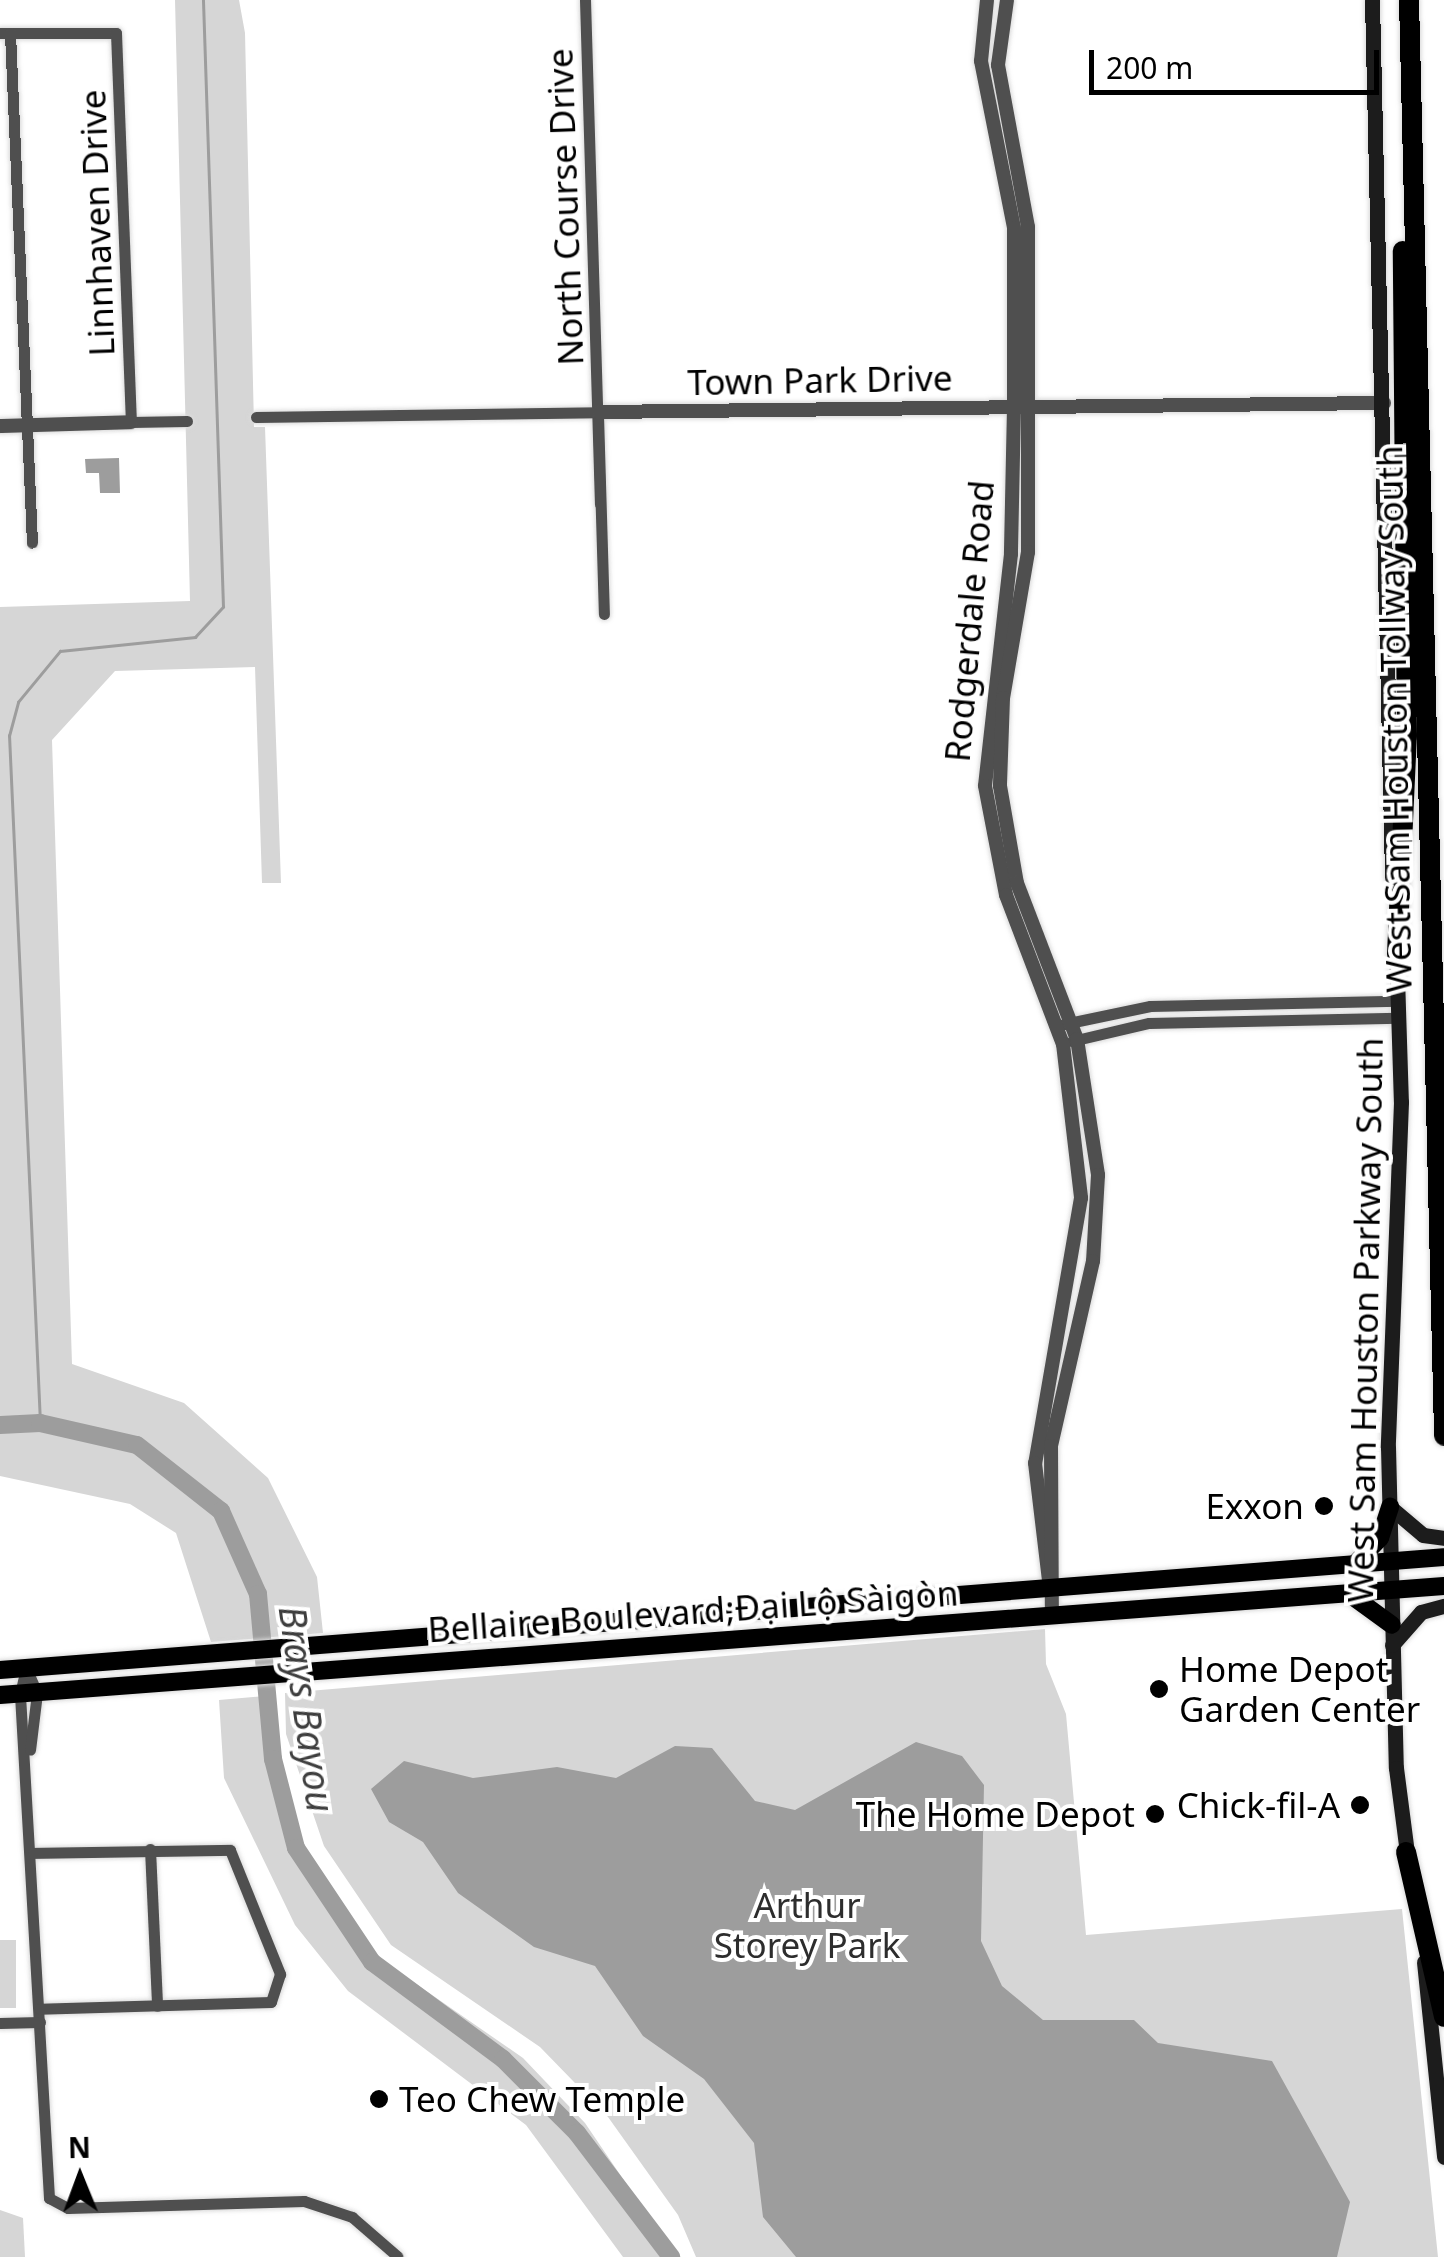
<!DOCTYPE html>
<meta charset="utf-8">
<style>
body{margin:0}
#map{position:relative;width:1444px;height:2257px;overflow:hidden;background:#fff;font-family:"Noto Sans",sans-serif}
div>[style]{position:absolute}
.green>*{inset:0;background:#d6d6d6;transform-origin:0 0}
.water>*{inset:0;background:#9d9d9d}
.stream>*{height:2.5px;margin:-1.25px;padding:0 1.25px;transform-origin:1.25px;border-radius:1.25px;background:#9d9d9d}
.river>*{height:18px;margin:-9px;padding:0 9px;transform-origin:9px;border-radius:9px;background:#9d9d9d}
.roads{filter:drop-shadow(0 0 2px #dbdbdb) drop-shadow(0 0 2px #dbdbdb)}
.minor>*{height:11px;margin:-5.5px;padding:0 5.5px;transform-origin:5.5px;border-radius:5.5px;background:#4f4f4f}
.tertiary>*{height:14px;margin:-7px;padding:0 7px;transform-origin:7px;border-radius:7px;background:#4f4f4f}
.secondary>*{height:15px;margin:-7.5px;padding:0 7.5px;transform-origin:7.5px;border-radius:7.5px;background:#1c1c1c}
.primary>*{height:18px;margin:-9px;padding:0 9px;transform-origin:9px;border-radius:9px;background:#000}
.motorway>*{height:20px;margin:-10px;padding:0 10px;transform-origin:10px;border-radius:10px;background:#000}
.dots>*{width:28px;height:28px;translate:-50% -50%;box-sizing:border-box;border:5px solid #fff;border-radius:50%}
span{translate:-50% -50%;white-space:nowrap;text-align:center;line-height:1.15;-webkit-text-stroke:8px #fff;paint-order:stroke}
.street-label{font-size:35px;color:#000}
.poi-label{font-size:35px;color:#000}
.right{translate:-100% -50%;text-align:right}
.left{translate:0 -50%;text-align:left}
.park-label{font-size:35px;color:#2d2d2d}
.water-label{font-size:38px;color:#3e3e3e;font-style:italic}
.north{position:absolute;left:30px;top:2127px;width:100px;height:100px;-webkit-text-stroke:8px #fff;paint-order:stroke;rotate:359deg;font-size:28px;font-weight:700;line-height:40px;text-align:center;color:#000}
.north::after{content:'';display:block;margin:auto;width:35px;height:45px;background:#000;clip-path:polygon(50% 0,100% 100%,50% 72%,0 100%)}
.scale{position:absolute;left:1089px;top:50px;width:290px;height:45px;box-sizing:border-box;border:5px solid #000;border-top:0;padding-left:12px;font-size:30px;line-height:35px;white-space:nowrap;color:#000;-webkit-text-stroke:8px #fff;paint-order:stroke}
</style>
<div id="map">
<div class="green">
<i style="clip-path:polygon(175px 0,239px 0,245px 33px,254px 427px,265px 427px,281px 883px,262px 883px,255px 667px,115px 671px,52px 740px,72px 1364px,184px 1403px,268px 1478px,317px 1577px,323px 1633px,211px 1642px,176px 1533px,130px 1504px,0 1476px,0 607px,190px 601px)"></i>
<i style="clip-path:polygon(1045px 1629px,1046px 1664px,1066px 1714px,1086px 1935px,1402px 1909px,1438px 2257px,696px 2257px,678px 2215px,608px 2117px,540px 2047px,391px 1945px,324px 1846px,286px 1734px,285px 1693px)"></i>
<i style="clip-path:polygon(264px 1696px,278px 1784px,302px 1846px,370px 1952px,523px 2058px,585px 2123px,676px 2257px,623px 2257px,526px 2125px,348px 1991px,295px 1925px,224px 1778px,219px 1700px)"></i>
<i style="left:0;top:1940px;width:16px;height:68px"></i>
<i style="clip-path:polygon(0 2210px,23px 2218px,25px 2257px,0 2257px)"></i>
</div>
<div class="water">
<i style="clip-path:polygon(119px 458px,120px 493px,100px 493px,99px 473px,86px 473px,85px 459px)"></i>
<i style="clip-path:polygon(916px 1742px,962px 1756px,984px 1785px,981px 1941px,1002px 1986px,1043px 2020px,1134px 2020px,1158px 2043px,1272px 2061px,1350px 2202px,1337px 2257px,796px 2257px,763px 2217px,754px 2143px,704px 2079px,643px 2036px,595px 1966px,534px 1947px,458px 1893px,423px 1842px,389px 1822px,371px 1789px,404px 1761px,473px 1778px,557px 1767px,616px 1778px,675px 1746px,712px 1748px,755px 1801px,795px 1810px)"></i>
</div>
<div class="stream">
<i style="left:40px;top:1423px;width:688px;rotate:-92.58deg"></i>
<i style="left:9px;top:736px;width:35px;rotate:-75deg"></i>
<i style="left:18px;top:702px;width:66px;rotate:-50.5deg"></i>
<i style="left:60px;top:651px;width:136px;rotate:-5.9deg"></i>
<i style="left:195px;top:637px;width:41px;rotate:-47deg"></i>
<i style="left:223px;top:607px;width:607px;rotate:-91.89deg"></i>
</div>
<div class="river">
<i style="left:0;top:1425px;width:40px;rotate:-2.9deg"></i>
<i style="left:40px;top:1423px;width:99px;rotate:12.8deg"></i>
<i style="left:137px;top:1445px;width:107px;rotate:38.2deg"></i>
<i style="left:221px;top:1511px;width:91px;rotate:66deg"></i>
<i style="left:258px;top:1594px;width:166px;rotate:84.8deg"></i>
<i style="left:273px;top:1759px;width:92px;rotate:75.5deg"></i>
<i style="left:296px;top:1848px;width:137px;rotate:56.3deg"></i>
<i style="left:372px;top:1962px;width:163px;rotate:36.5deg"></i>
<i style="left:503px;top:2059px;width:105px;rotate:45deg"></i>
<i style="left:577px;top:2133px;width:156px;rotate:52.8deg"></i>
</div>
<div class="roads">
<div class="minor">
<i style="left:585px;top:0;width:504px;rotate:88.3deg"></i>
<i style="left:0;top:33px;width:116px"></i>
<i style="left:116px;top:33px;width:389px;rotate:87.8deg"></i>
<i style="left:131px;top:422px;width:56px;rotate:-1deg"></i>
<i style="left:10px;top:33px;width:510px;rotate:87.53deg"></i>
<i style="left:598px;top:415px;width:199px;rotate:88.3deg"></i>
<i style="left:256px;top:417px;width:343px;rotate:-0.8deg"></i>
<i style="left:1064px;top:1024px;width:88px;rotate:-11.8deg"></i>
<i style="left:1150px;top:1006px;width:248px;rotate:-1.2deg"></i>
<i style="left:1072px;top:1041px;width:79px;rotate:-13.2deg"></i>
<i style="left:1149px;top:1023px;width:249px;rotate:-1.2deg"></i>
<i style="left:26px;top:1668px;width:28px;rotate:103deg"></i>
<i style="left:20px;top:1695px;width:504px;rotate:86.7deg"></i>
<i style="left:49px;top:2198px;width:21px;rotate:28deg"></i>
<i style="left:68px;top:2208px;width:236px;rotate:-1.7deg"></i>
<i style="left:304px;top:2201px;width:51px;rotate:18.4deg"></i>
<i style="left:352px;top:2217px;width:60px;rotate:40.9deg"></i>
<i style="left:26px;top:1668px;width:27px;rotate:66deg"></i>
<i style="left:37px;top:1693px;width:57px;rotate:97deg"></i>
<i style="left:150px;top:1849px;width:157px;rotate:87.4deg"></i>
<i style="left:33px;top:1853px;width:197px;rotate:-0.9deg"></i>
<i style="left:230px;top:1850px;width:134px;rotate:68deg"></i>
<i style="left:280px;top:1974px;width:29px;rotate:108deg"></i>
<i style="left:271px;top:2002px;width:231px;rotate:178.3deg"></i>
<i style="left:0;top:2023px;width:40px;rotate:-1.4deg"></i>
</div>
<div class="tertiary">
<i style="left:987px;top:0;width:61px;rotate:95.6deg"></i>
<i style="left:981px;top:61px;width:170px;rotate:78.8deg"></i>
<i style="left:1014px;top:228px;width:179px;rotate:90deg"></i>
<i style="left:1014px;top:407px;width:147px;rotate:91.2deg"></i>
<i style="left:1011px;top:554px;width:233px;rotate:96.4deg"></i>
<i style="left:985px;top:786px;width:111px;rotate:79.1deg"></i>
<i style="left:1006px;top:895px;width:160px;rotate:69.1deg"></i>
<i style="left:1063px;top:1044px;width:155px;rotate:83.3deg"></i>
<i style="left:1081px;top:1198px;width:269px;rotate:99.8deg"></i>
<i style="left:1035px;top:1463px;width:127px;rotate:83.2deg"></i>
<i style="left:1007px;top:0;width:66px;rotate:97.9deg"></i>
<i style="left:998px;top:65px;width:165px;rotate:79.5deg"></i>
<i style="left:1028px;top:227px;width:325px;rotate:90deg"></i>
<i style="left:1028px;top:552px;width:148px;rotate:99.7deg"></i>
<i style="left:1003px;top:698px;width:88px;rotate:92deg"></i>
<i style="left:1000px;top:786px;width:98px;rotate:80.1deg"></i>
<i style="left:1017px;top:883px;width:167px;rotate:69deg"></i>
<i style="left:1077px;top:1039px;width:138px;rotate:81.2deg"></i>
<i style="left:1098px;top:1175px;width:86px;rotate:93.3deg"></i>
<i style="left:1093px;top:1261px;width:190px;rotate:102.8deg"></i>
<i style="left:1051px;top:1446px;width:170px;rotate:89.7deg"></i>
<i style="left:599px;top:412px;width:785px;rotate:-0.66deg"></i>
<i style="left:0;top:426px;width:131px;rotate:-1.7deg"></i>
</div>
<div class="secondary">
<i style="left:1372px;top:0;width:877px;rotate:88.69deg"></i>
<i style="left:1396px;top:945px;width:157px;rotate:88.2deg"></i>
<i style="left:1401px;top:1102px;width:345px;rotate:92.2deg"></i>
<i style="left:1388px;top:1447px;width:321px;rotate:88.6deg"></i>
<i style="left:1396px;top:1768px;width:93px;rotate:82.6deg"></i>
<i style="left:1390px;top:1507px;width:43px;rotate:40.3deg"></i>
<i style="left:1423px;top:1535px;width:21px;rotate:8deg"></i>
<i style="left:1392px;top:1645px;width:44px;rotate:-48.7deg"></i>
<i style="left:1421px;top:1612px;width:24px;rotate:-15deg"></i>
<i style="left:1424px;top:1962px;width:196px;rotate:84.1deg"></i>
</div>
<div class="primary">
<i style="left:1355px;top:1564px;width:36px;rotate:-46deg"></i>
<i style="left:1380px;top:1538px;width:33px;rotate:-72deg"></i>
<i style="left:1348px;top:1593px;width:54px;rotate:36deg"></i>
<i style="left:0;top:1670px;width:1448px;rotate:-4.47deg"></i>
<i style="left:0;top:1695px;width:1448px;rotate:-4.32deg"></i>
</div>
<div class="motorway">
<i style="left:1409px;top:0;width:1436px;rotate:88.6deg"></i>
<i style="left:1397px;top:954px;width:218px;rotate:-87.4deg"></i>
<i style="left:1407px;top:736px;width:485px;rotate:-90.5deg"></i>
<i style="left:1406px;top:1852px;width:169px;rotate:77deg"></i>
</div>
</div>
<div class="dots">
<i style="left:1324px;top:1506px;background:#000"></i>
<i style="left:1159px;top:1689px;background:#000"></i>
<i style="left:1360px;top:1805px;background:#000"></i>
<i style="left:1155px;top:1814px;background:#000"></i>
<i style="left:379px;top:2099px;background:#000"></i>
</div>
<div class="street-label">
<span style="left:565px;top:207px;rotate:-92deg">North Course Drive</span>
<span style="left:97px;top:223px;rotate:-92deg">Linnhaven Drive</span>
<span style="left:820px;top:380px;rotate:-1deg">Town Park Drive</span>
<span style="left:969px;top:621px;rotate:-85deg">Rodgerdale Road</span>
<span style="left:1394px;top:719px;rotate:-91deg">West Sam Houston Tollway South</span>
<span style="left:1365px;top:1320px;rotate:-89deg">West Sam Houston Parkway South</span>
<span style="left:693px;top:1611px;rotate:-4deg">Bellaire Boulevard;Đại Lộ Sàigòn</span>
</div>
<div class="poi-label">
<span class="right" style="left:1304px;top:1506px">Exxon</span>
<span class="left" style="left:1179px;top:1689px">Home Depot<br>Garden Center</span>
<span class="right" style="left:1340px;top:1805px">Chick-fil-A</span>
<span class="right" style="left:1135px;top:1814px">The Home Depot</span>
<span class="left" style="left:399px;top:2099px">Teo Chew Temple</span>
</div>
<div class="park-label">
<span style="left:807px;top:1925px">Arthur<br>Storey Park</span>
</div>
<div class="water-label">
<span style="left:307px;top:1709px;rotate:82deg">Brays Bayou</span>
</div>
<div class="north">N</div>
<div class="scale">200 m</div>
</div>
